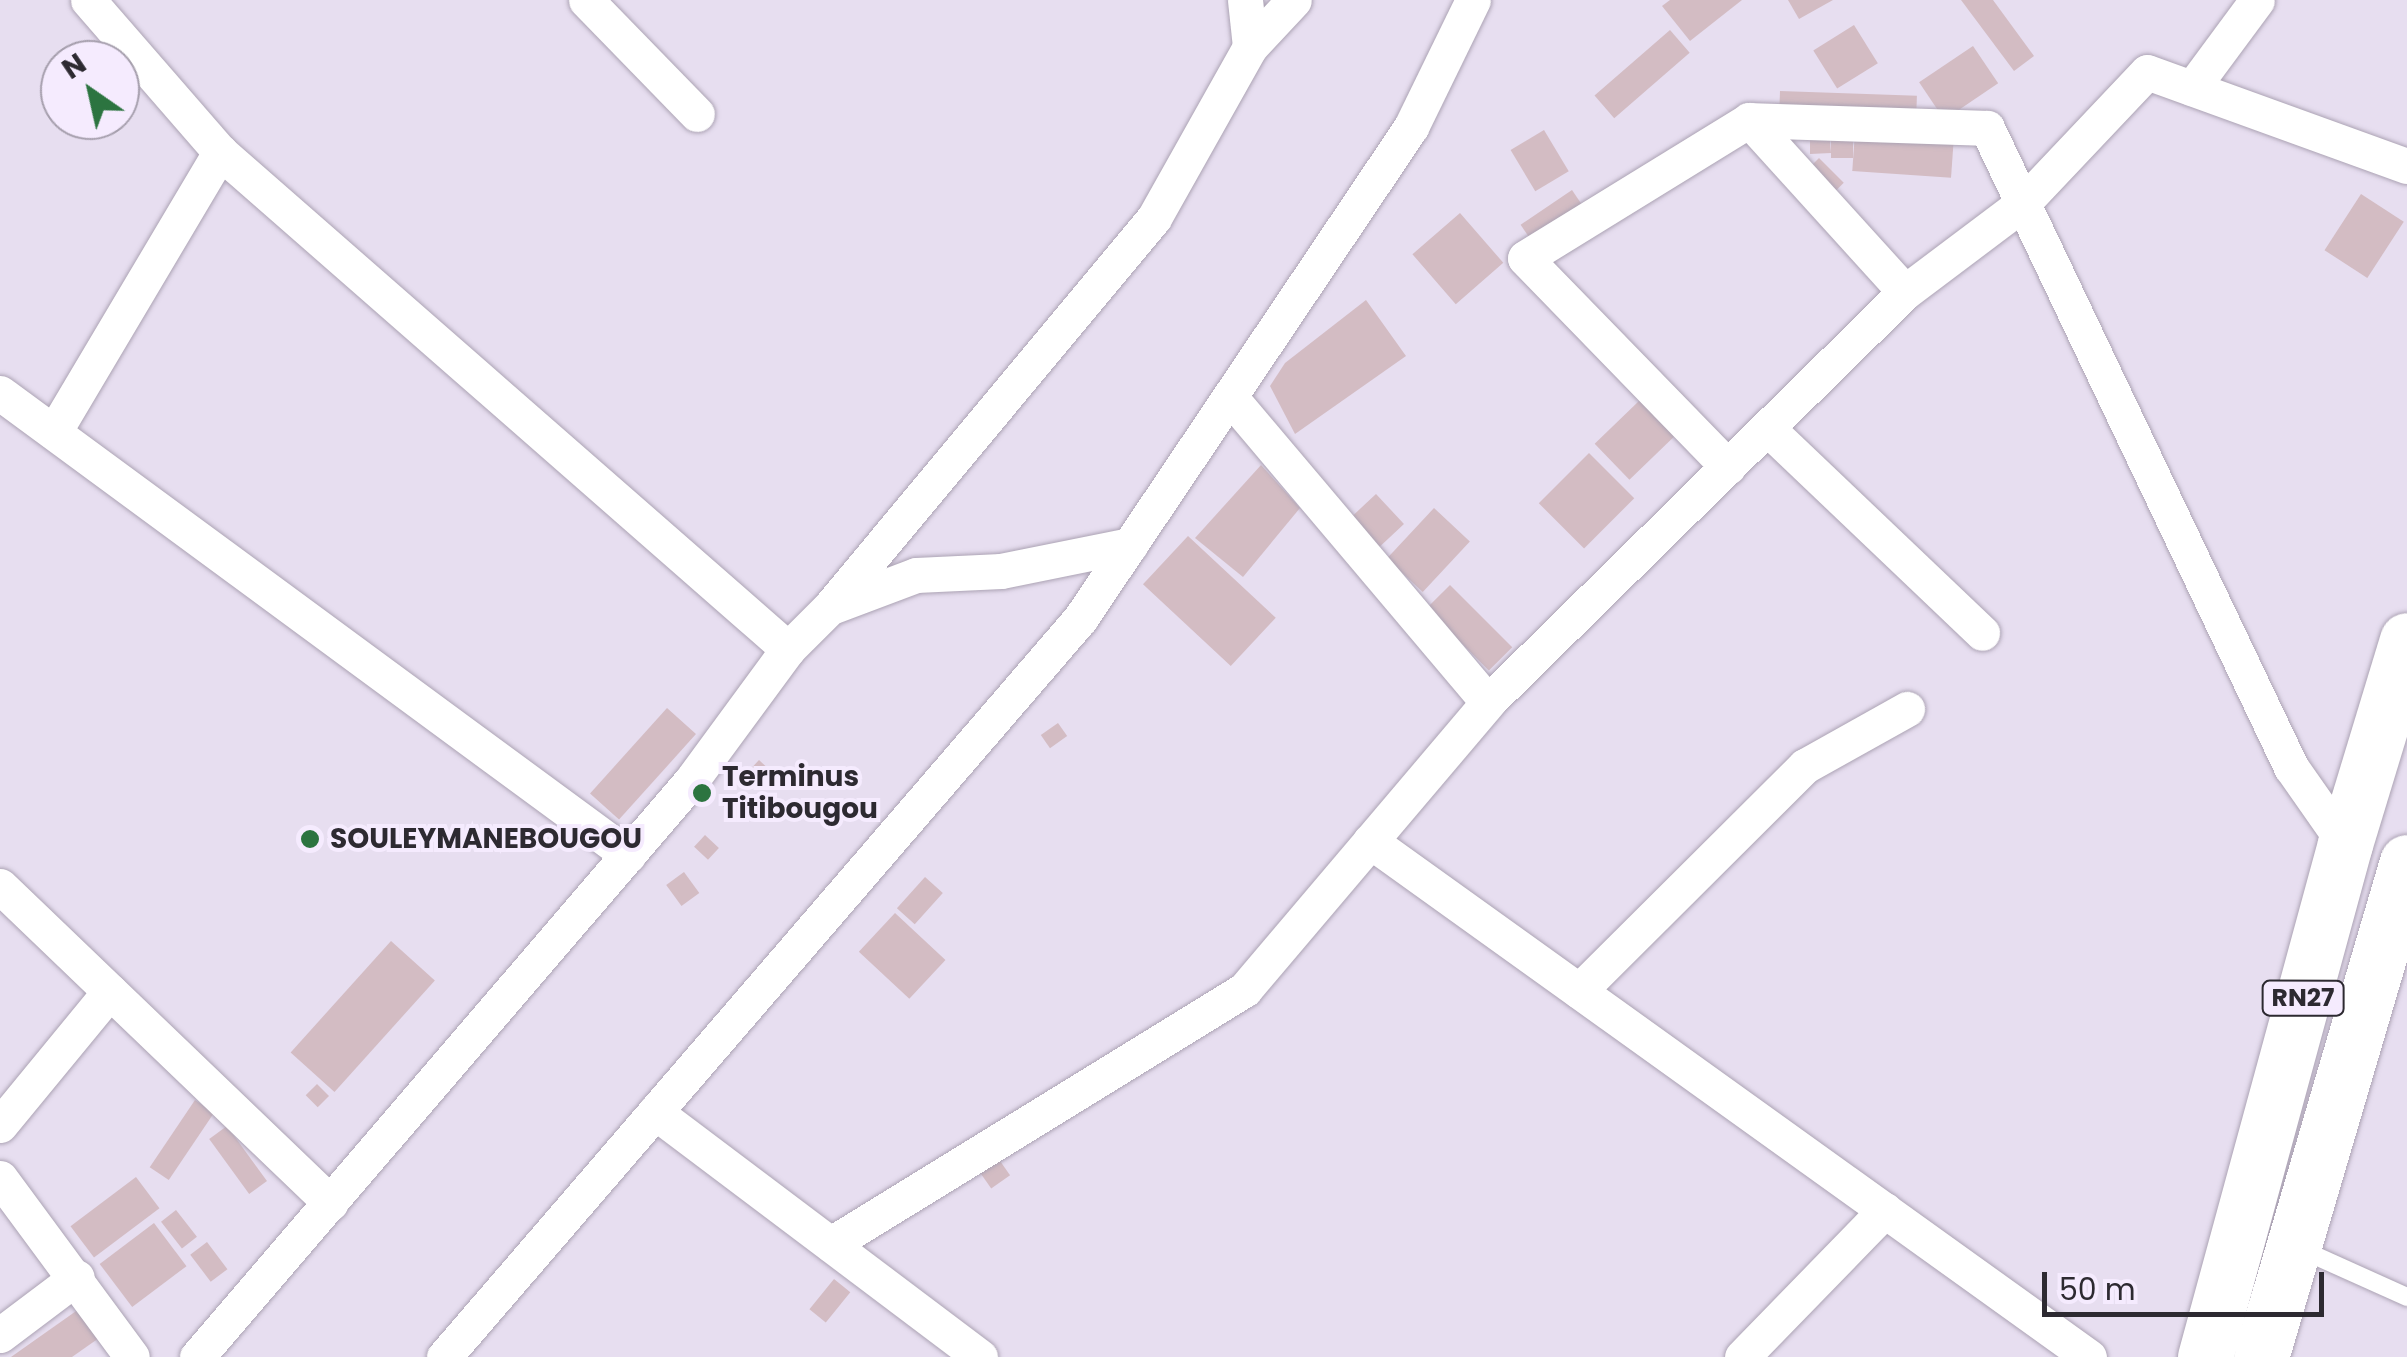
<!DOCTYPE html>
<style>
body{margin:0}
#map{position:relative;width:2407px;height:1357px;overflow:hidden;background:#e7def0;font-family:Poppins,sans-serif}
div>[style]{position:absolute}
.building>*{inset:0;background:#d3bcc3;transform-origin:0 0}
.roads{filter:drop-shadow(0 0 2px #aca3b4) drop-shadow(0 0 2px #aca3b4)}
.lane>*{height:18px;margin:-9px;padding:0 9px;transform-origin:9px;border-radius:9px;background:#fff}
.street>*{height:35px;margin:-17.5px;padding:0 17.5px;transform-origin:17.5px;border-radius:17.5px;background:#fff}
.primary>*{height:55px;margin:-27.5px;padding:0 27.5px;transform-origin:27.5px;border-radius:27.5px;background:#fff}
.dots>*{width:28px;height:28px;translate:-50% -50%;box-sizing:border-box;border:5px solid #f5ebfe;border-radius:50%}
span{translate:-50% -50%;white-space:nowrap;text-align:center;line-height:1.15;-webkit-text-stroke:8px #f5ebfe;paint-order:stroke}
.shield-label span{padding:2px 8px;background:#f5ebfe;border:2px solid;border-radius:8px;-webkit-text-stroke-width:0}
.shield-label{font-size:25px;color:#2d2a31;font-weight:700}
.poi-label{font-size:28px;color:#2d2a31;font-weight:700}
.left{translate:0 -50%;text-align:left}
.north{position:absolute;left:40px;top:40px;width:100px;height:100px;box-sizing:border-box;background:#f5ebfe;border:2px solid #a59eac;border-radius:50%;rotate:326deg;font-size:28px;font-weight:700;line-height:40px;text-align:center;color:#2d2a31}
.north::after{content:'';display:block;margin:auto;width:35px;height:45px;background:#2c7440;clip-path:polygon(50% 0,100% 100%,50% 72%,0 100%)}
.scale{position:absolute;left:2042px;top:1272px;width:282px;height:45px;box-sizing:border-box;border:5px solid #2d2a31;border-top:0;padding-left:12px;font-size:30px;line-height:35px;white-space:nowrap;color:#2d2a31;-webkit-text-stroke:8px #f5ebfe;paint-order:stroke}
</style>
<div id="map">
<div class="building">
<i style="clip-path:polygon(1670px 0,1742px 0,1690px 41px,1662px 6px)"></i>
<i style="clip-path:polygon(1788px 0,1833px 0,1799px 19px)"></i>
<i style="clip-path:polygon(1961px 0,1993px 0,2034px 56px,2014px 71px)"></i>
<i style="left:1854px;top:25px;width:45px;height:48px;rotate:58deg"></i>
<i style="left:1670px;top:30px;width:30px;height:100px;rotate:49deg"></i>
<i style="left:1973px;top:46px;width:45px;height:65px;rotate:56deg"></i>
<i style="left:1780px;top:91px;width:137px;height:23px;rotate:2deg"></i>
<i style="left:1544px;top:130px;width:48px;height:39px;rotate:59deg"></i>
<i style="clip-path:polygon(1829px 131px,1831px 153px,1810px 154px,1810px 133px)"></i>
<i style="left:1831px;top:132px;width:22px;height:26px"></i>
<i style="left:1855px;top:132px;width:99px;height:39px;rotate:4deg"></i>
<i style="left:1819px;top:158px;width:35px;height:18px;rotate:45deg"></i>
<i style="left:1572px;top:190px;width:22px;height:62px;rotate:56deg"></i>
<i style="left:2361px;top:194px;width:51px;height:67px;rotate:33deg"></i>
<i style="left:1460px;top:213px;width:66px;height:63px;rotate:49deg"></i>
<i style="clip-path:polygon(1366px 300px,1406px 356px,1295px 434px,1270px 386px,1285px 363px)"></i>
<i style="left:1640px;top:400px;width:50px;height:63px;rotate:46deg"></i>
<i style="left:1589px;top:453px;width:64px;height:71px;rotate:45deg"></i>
<i style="clip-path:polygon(1261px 465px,1300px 508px,1243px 577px,1195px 538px)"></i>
<i style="left:1376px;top:494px;width:41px;height:38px;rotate:47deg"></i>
<i style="left:1434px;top:508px;width:49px;height:69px;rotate:43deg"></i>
<i style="left:1188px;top:536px;width:120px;height:66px;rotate:43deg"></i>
<i style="left:1450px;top:585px;width:88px;height:33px;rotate:45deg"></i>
<i style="left:667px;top:708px;width:39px;height:115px;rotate:42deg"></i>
<i style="left:1058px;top:723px;width:16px;height:21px;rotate:55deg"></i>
<i style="left:759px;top:760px;width:16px;height:15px;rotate:43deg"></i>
<i style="left:729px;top:794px;width:26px;height:13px;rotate:40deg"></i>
<i style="left:705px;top:835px;width:19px;height:16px;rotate:43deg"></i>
<i style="left:684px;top:872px;width:26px;height:22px;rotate:54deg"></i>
<i style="left:925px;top:877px;width:24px;height:42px;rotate:42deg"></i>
<i style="left:895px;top:913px;width:69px;height:53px;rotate:43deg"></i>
<i style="left:391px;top:941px;width:59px;height:150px;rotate:42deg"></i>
<i style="left:317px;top:1084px;width:17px;height:16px;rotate:45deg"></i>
<i style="left:195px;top:1100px;width:23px;height:81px;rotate:34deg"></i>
<i style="left:227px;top:1126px;width:68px;height:22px;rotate:54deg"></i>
<i style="left:998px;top:1158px;width:21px;height:23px;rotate:55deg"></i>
<i style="left:136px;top:1177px;width:39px;height:82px;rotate:53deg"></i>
<i style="left:176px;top:1210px;width:34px;height:19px;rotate:52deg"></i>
<i style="left:154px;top:1223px;width:54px;height:68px;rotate:53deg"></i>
<i style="left:207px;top:1242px;width:34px;height:21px;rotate:53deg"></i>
<i style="left:834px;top:1279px;width:21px;height:39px;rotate:39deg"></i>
<i style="clip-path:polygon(79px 1309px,99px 1338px,72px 1357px,11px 1357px)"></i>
</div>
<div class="roads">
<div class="lane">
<i style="left:2298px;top:1248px;width:120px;rotate:24.2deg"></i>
</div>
<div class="street">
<i style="left:88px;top:0;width:201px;rotate:49deg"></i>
<i style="left:220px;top:152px;width:755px;rotate:41.19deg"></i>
<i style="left:586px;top:0;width:159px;rotate:45.8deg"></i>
<i style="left:1245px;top:0;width:47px;rotate:83.9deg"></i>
<i style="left:2192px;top:88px;width:109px;rotate:-53.5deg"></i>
<i style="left:1749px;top:120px;width:232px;rotate:47.8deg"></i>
<i style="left:0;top:393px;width:780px;rotate:36.34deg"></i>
<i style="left:1230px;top:397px;width:399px;rotate:49.8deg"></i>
<i style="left:1767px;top:428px;width:297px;rotate:43.6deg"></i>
<i style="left:54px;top:432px;width:326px;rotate:-59.3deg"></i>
<i style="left:1728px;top:467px;width:291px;rotate:-134.2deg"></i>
<i style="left:1525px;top:258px;width:263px;rotate:-31.6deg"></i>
<i style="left:1749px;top:120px;width:238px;rotate:1.9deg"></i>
<i style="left:1987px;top:128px;width:708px;rotate:64.56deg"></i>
<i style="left:2291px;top:767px;width:94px;rotate:55deg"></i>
<i style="left:834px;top:606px;width:88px;rotate:-20.7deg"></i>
<i style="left:916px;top:575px;width:85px;rotate:-2.7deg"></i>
<i style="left:1001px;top:571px;width:132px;rotate:-11.4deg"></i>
<i style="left:1370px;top:841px;width:885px;rotate:35.67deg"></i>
<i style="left:0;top:886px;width:458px;rotate:43.8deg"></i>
<i style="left:1579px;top:991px;width:319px;rotate:-44.9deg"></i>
<i style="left:1805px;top:766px;width:117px;rotate:-29.2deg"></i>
<i style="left:655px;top:1112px;width:407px;rotate:37deg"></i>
<i style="left:0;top:1125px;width:173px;rotate:-50.6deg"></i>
<i style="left:0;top:1178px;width:222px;rotate:53.6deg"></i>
<i style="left:831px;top:1244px;width:486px;rotate:-31.6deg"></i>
<i style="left:1245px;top:989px;width:376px;rotate:-49.7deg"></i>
<i style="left:1488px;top:702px;width:585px;rotate:-44.52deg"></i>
<i style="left:1905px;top:292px;width:148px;rotate:-37deg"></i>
<i style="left:2023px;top:203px;width:180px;rotate:-46.6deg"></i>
<i style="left:2147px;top:72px;width:276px;rotate:19.9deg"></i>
<i style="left:0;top:1335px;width:96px;rotate:-37deg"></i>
<i style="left:197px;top:1357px;width:759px;rotate:-49.38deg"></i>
<i style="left:691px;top:781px;width:164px;rotate:-53.7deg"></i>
<i style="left:788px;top:649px;width:59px;rotate:-45deg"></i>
<i style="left:830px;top:607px;width:506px;rotate:-50.21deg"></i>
<i style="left:1154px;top:218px;width:196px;rotate:-60.7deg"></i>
<i style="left:1250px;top:47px;width:64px;rotate:-46.9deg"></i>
<i style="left:444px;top:1357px;width:974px;rotate:-49.25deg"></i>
<i style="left:1080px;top:619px;width:593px;rotate:-56.07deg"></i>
<i style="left:1411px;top:127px;width:141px;rotate:-64deg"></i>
<i style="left:1742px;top:1357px;width:205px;rotate:-45.8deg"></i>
</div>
<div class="primary">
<i style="left:2205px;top:1357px;width:532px;rotate:-74.74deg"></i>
<i style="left:2345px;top:844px;width:213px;rotate:-73.1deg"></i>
<i style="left:2261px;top:1357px;width:516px;rotate:-73.57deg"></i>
</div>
</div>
<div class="dots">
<i style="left:702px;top:793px;background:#2c7440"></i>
<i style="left:310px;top:839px;background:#2c7440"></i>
</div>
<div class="shield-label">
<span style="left:2303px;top:998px">RN27</span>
</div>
<div class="poi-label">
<span class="left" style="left:722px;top:793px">Terminus<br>Titibougou</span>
<span class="left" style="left:330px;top:839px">SOULEYMANEBOUGOU</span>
</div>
<div class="north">N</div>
<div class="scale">50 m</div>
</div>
